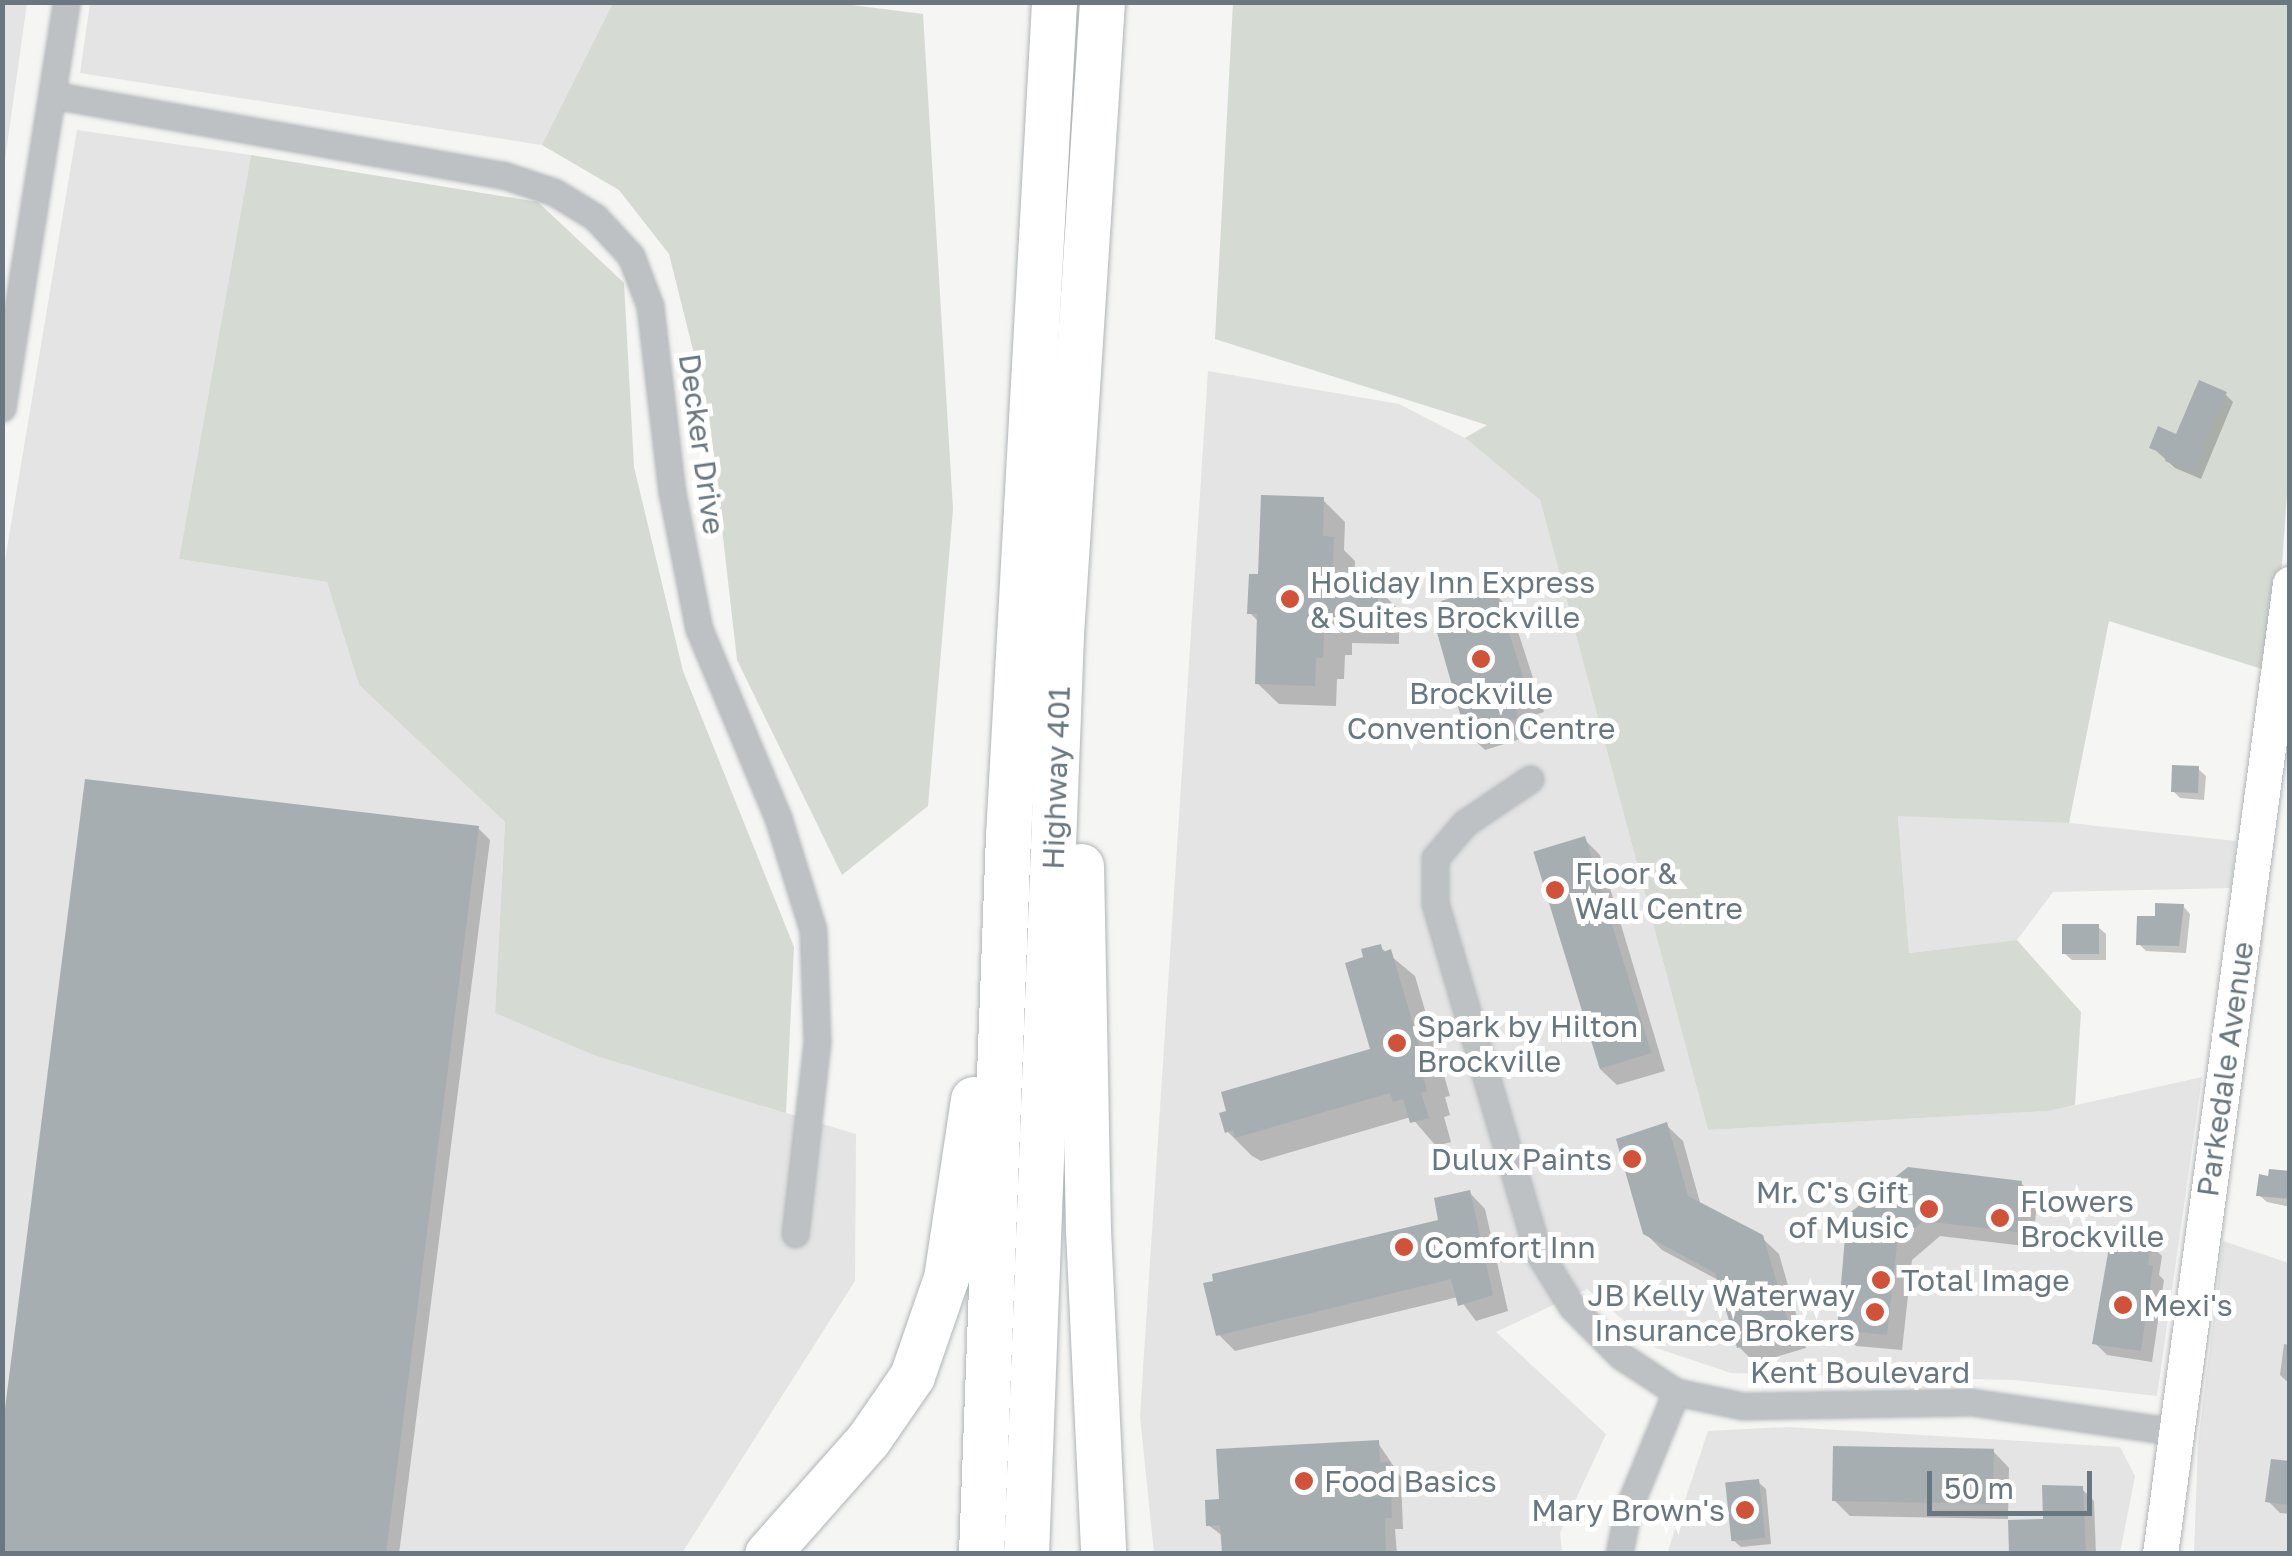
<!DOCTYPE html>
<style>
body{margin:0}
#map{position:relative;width:2292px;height:1556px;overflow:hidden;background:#f5f5f3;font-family:"Golos Text",sans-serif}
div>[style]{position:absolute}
.built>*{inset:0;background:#e3e4e3}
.green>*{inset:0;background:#d5dad2}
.shadow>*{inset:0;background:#0003}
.building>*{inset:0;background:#a7aeb2;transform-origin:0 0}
.roads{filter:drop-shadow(0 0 2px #b0b5b8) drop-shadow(0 0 2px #b0b5b8)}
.street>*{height:25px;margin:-12.5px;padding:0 12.5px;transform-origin:12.5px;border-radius:12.5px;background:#bdc1c4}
.secondary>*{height:35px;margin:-17.5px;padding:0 17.5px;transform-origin:17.5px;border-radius:17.5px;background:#fff}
.highway>*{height:45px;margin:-22.5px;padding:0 22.5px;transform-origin:22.5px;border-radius:22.5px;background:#fff}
.dots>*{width:28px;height:28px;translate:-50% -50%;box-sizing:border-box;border:5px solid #fff;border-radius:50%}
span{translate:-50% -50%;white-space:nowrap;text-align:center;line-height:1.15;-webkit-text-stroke:10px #fff;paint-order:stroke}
.street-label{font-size:30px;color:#687780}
.poi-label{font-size:30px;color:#687780}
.left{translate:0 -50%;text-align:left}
.right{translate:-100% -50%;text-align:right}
.frame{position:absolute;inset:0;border:5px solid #687780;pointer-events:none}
.scale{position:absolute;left:1927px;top:1471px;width:165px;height:45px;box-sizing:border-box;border:5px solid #687780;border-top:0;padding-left:12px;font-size:30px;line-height:35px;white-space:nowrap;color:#687780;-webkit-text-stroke:8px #fff;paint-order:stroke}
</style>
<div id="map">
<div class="built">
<i style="clip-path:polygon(3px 2px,27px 3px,3px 174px,2px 3px)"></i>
<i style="clip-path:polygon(90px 3px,613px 3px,542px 145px,80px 73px)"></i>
<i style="clip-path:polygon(77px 130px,251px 155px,179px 559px,327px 582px,359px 685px,505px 822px,495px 1013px,593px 1055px,856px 1134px,855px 1281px,682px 1553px,3px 1554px,3px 572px)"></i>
<i style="clip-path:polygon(1208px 371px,1399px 404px,1465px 438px,1540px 500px,1708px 1130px,2049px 1111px,2202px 1077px,2157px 1396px,2014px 1380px,1731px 1373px,1656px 1348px,1587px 1289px,1496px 1332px,1606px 1434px,1560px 1533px,1562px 1554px,1154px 1553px,1140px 1416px)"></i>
<i style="clip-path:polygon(1898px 815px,2069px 823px,2236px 841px,2231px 888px,2053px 892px,2017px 940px,1909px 953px)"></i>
<i style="clip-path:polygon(2223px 1241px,2289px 1263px,2289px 1553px,2194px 1554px,2198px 1443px)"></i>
<i style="clip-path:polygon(1787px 1427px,2120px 1447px,2135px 1476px,2120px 1553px,1667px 1554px,1708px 1431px)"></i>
</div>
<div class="green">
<i style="clip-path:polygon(828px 2px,923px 14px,953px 509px,928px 806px,842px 875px,737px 660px,709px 414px,669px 254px,619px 190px,542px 145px,613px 3px)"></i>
<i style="clip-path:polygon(1233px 3px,2289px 3px,2289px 466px,2282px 564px,2262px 669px,2109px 621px,2069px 823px,1898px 816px,1909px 953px,2017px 940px,2081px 1012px,2075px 1105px,2049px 1111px,1708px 1130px,1540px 500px,1465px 438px,1487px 425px,1215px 339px)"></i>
<i style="clip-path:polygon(251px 155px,538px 202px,624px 283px,634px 467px,683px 671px,794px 947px,786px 1113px,593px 1055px,495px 1013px,505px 822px,359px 685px,327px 582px,179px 559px)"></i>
</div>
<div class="shadow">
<i style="clip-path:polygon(2226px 395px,2233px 402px,2201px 479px,2175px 468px,2152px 447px,2178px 437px)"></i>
<i style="clip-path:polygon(1323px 500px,1345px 522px,1344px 550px,1355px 561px,1354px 587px,1377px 588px,1399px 610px,1399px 644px,1352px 643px,1352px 655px,1345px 655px,1344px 679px,1337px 679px,1336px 706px,1279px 704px,1257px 683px,1259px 622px,1250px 613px,1260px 577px)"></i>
<i style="clip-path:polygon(1495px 594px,1511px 610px,1544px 712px,1529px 717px,1533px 735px,1485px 750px,1468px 734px,1450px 620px,1470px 595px,1476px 601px)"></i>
<i style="clip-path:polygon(2198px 769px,2206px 776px,2204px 800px,2180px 798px,2173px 791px)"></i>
<i style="clip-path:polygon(478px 828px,490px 840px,399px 1554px,2px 1554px)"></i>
<i style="clip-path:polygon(1584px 839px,1600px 855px,1665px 1071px,1617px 1085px,1600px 1069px)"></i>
<i style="clip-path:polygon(2183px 906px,2190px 914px,2186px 953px,2146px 951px,2139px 944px,2157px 919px)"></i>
<i style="clip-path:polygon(2098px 927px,2106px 934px,2106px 960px,2072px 960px,2064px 953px)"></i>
<i style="clip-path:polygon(1380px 947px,1415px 976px,1450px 1096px,1445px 1097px,1450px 1115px,1444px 1117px,1451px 1142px,1436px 1146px,1411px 1117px,1261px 1161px,1252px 1156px,1227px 1131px,1373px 1050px,1366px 959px)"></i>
<i style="clip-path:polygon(1666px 1125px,1683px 1141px,1701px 1206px,1762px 1238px,1779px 1254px,1806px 1348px,1755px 1363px,1739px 1347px,1720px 1281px,1662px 1250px,1645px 1233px)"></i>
<i style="clip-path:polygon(2290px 1172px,2290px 1207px,2267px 1202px,2259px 1195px,2270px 1179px)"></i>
<i style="clip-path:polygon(2021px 1183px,2037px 1200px,2033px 1247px,1940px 1236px,1912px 1260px,1902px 1350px,1856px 1346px,1839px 1329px,1850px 1216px)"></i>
<i style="clip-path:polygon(1469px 1192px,1485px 1209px,1508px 1311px,1476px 1321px,1458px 1297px,1235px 1351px,1218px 1334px,1441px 1222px)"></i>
<i style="clip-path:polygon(2150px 1244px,2162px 1256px,2159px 1275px,2164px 1280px,2152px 1362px,2107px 1355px,2095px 1343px)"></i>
<i style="clip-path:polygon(2284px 1344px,2290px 1345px,2290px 1384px,2280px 1375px)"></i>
<i style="clip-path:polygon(1378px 1443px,1401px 1477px,1403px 1529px,1395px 1529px,1397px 1554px,1224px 1554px,1223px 1536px,1208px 1525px,1221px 1502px)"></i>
<i style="clip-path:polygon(1993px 1451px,2009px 1468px,2008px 1519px,1850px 1516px,1834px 1500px)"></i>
<i style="clip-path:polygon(2290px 1464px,2290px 1514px,2280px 1513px,2268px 1501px)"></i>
<i style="clip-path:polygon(1758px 1482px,1766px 1489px,1771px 1544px,1741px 1547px,1733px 1540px)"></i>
<i style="clip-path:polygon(2082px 1489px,2094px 1501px,2096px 1554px,2012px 1554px)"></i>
</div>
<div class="building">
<i style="clip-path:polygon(2199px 380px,2227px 392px,2193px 473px,2165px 461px,2167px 455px,2149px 448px,2158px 426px,2176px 434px)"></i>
<i style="clip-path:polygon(1261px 495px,1324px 497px,1323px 536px,1334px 537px,1332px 584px,1378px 585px,1378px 623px,1331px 622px,1331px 634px,1324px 634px,1323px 658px,1316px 658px,1315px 686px,1255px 684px,1257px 614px,1247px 614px,1249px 574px,1258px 574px)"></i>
<i style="clip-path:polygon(1496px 591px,1529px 696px,1514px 701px,1518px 718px,1466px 735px,1434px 622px,1446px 619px,1441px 601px,1471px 592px,1473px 599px)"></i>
<i style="left:2172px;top:765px;width:27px;height:27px;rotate:2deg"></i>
<i style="clip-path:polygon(85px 779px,479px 826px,386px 1554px,2px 1554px,2px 1432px)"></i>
<i style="left:1585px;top:836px;width:227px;height:54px;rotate:73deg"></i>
<i style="clip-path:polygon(2155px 903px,2184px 904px,2179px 946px,2136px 945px,2137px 916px,2155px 916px)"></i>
<i style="left:2062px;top:924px;width:37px;height:30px"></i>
<i style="clip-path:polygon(1381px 944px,1383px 952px,1391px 949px,1427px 1072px,1422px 1073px,1427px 1091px,1421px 1093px,1429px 1118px,1410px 1123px,1403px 1099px,1393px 1102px,1390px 1093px,1235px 1138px,1233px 1130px,1225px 1133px,1219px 1113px,1226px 1111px,1221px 1092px,1370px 1049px,1345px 963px,1363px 957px,1361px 949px)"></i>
<i style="clip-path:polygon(1667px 1122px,1688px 1196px,1763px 1235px,1791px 1332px,1737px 1348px,1715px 1273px,1643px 1234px,1616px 1139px)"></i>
<i style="clip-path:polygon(1908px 1167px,2022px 1181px,2017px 1232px,1923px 1221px,1897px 1244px,1887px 1335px,1837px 1330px,1847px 1215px)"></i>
<i style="clip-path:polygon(2269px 1169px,2290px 1171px,2290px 1199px,2256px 1196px,2259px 1174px,2268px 1176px)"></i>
<i style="clip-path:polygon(1470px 1190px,1493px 1295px,1458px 1306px,1451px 1279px,1216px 1336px,1203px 1283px,1213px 1281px,1212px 1274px,1438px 1220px,1434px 1198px)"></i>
<i style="clip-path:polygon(2111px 1236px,2151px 1242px,2148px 1265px,2153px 1266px,2141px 1351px,2092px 1344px)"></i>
<i style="clip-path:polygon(1379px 1440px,1380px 1462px,1390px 1462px,1392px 1518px,1385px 1518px,1386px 1554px,1222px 1554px,1220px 1525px,1206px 1526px,1205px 1500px,1219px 1499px,1216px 1449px)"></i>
<i style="left:1833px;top:1446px;width:161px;height:55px;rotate:1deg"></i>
<i style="clip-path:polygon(2271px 1459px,2290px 1461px,2290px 1505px,2265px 1502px)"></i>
<i style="left:1759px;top:1479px;width:59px;height:34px;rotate:84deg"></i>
<i style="clip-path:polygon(2042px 1485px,2083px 1486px,2086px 1553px,2009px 1554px,2008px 1520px,2043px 1519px)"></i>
</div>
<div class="roads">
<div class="street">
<i style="left:52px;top:95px;width:458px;rotate:10.1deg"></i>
<i style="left:503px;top:175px;width:54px;rotate:18.4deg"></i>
<i style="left:554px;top:192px;width:48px;rotate:31.4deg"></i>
<i style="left:595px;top:217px;width:53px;rotate:47.3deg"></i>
<i style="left:631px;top:256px;width:53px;rotate:69.2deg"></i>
<i style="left:650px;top:306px;width:187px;rotate:83.3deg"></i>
<i style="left:672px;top:492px;width:140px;rotate:78.9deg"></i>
<i style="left:699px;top:629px;width:205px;rotate:67.3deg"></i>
<i style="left:778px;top:818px;width:117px;rotate:72.6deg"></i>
<i style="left:813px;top:930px;width:112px;rotate:88deg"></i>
<i style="left:817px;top:1042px;width:193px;rotate:96.5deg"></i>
<i style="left:2px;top:408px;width:411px;rotate:-81deg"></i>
<i style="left:1530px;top:779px;width:78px;rotate:145.9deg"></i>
<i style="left:1465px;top:823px;width:46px;rotate:130.6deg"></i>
<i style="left:1435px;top:858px;width:45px;rotate:90deg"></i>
<i style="left:1435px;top:903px;width:362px;rotate:73.6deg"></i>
<i style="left:1537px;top:1250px;width:67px;rotate:58.4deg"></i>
<i style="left:1572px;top:1307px;width:69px;rotate:45deg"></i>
<i style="left:1621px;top:1356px;width:66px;rotate:33.2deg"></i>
<i style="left:1676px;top:1392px;width:68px;rotate:11.8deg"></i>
<i style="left:1743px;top:1406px;width:228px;rotate:-1deg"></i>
<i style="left:1971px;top:1402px;width:207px;rotate:8.3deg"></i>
<i style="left:1619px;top:1554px;width:46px;rotate:-78.7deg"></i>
<i style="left:1628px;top:1509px;width:126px;rotate:-67.7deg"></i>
</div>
<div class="secondary">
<i style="left:2160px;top:1554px;width:979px;rotate:-82.37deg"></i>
</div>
<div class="highway">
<i style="left:1081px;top:866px;width:364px;rotate:88.9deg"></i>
<i style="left:1088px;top:1230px;width:324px;rotate:87.3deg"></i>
<i style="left:767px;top:1554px;width:152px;rotate:-48.5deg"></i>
<i style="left:868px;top:1440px;width:78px;rotate:-55.5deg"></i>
<i style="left:912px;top:1376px;width:104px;rotate:-70.9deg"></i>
<i style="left:946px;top:1278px;width:181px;rotate:-81.4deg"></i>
<i style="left:981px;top:1554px;width:719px;rotate:-87.85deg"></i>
<i style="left:1008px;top:836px;width:835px;rotate:-86.84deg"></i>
<i style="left:1026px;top:1554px;width:921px;rotate:-87.82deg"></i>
<i style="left:1061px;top:634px;width:633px;rotate:-86.29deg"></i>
</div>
</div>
<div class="dots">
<i style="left:1290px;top:599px;background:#cf5239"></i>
<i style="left:1481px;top:659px;background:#cf5239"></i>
<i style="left:1555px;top:890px;background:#cf5239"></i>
<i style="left:1397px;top:1043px;background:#cf5239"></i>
<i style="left:1632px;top:1159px;background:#cf5239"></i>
<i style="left:1929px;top:1209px;background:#cf5239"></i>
<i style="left:2000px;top:1218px;background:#cf5239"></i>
<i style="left:1404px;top:1247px;background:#cf5239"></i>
<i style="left:1881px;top:1280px;background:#cf5239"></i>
<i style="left:2123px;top:1305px;background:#cf5239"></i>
<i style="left:1875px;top:1312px;background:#cf5239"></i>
<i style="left:1304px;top:1481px;background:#cf5239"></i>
<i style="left:1745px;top:1510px;background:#cf5239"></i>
</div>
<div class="street-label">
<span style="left:702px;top:444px;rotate:82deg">Decker Drive</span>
<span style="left:1056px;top:778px;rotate:-88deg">Highway 401</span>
<span style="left:2225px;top:1069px;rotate:-82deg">Parkedale Avenue</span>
<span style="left:1860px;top:1372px">Kent Boulevard</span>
</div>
<div class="poi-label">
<span class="left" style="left:1310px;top:599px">Holiday Inn Express<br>&amp; Suites Brockville</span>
<span style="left:1481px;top:710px">Brockville<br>Convention Centre</span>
<span class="left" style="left:1575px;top:890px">Floor &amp;<br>Wall Centre</span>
<span class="left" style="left:1417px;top:1043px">Spark by Hilton<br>Brockville</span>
<span class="right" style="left:1612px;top:1159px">Dulux Paints</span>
<span class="right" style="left:1909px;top:1209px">Mr. C's Gift<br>of Music</span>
<span class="left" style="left:2020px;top:1218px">Flowers<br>Brockville</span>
<span class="left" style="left:1424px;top:1247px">Comfort Inn</span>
<span class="left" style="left:1901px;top:1280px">Total Image</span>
<span class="right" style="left:1855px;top:1312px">JB Kelly Waterway<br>Insurance Brokers</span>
<span class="left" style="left:2143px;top:1305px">Mexi's</span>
<span class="left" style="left:1324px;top:1481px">Food Basics</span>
<span class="right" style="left:1725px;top:1510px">Mary Brown's</span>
</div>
<div class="frame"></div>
<div class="scale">50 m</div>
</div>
